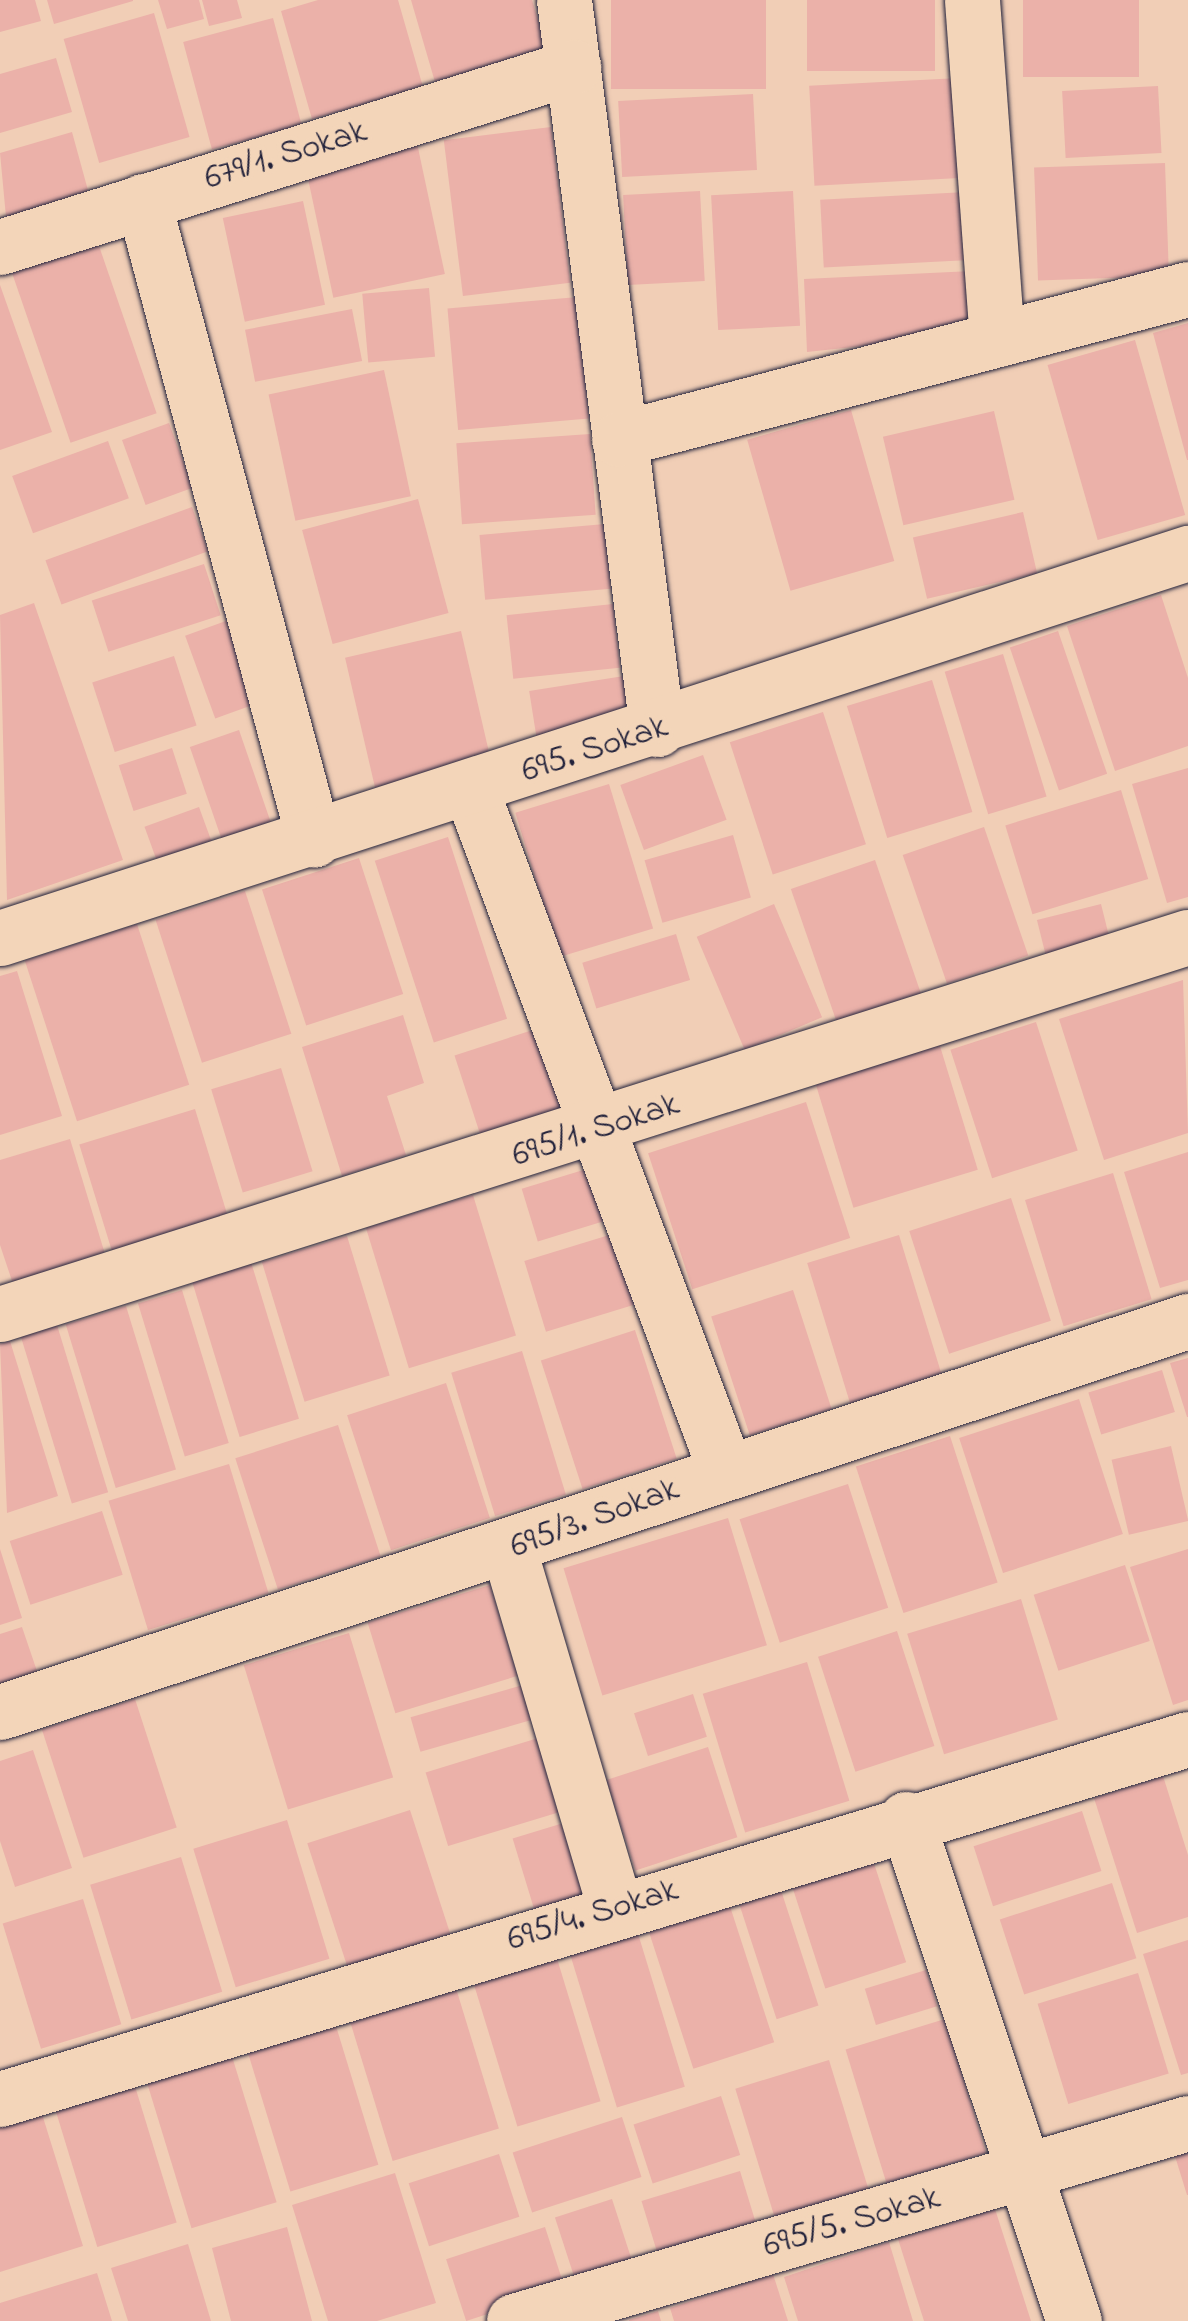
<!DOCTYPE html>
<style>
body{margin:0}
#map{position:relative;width:1188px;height:2321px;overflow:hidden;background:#f1ceb6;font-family:"Indie Flower",sans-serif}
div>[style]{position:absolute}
.building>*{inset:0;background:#ebb1a9;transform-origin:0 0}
.roads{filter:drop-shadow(0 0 2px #22223b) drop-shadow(0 0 2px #22223b)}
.street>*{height:55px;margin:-27.5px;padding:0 27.5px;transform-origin:27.5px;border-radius:27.5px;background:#f3d5b9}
span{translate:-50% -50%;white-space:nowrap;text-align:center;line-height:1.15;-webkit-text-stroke:9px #f3d5b9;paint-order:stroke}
.street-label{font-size:35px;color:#22223b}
</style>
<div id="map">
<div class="building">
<i style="clip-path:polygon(0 0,35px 0,41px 21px,0 32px)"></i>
<i style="clip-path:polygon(47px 0,133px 0,133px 1px,54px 24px)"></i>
<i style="clip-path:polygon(158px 0,199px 0,204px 19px,167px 29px)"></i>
<i style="clip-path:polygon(202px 0,237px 0,242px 18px,209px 26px)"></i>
<i style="clip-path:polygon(318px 0,398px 0,423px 87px,312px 119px,281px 11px)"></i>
<i style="clip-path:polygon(411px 0,532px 0,547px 50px,435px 82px)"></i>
<i style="left:611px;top:0;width:155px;height:89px"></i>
<i style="left:807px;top:0;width:128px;height:71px"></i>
<i style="left:1023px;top:0;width:116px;height:77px"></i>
<i style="left:154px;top:13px;width:129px;height:94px;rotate:74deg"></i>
<i style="left:273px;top:18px;width:111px;height:93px;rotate:75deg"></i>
<i style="clip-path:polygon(56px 58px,72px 112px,0 133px,0 74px)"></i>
<i style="left:959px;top:78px;width:100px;height:150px;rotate:87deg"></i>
<i style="left:1158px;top:86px;width:67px;height:96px;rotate:87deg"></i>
<i style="left:753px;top:94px;width:76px;height:135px;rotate:87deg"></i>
<i style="left:551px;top:127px;width:157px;height:108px;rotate:83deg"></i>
<i style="clip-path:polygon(72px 132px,89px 194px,6px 217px,0 153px)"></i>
<i style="left:417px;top:143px;width:134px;height:114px;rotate:78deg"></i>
<i style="left:1165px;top:163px;width:113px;height:131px;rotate:88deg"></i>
<i style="left:700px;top:191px;width:90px;height:77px;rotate:87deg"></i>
<i style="left:793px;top:191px;width:135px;height:82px;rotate:87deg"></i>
<i style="left:966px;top:192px;width:68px;height:146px;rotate:87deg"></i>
<i style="left:303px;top:201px;width:106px;height:82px;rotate:78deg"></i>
<i style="left:98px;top:243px;width:180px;height:91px;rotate:71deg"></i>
<i style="clip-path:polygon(972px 271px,974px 334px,807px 352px,804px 279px)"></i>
<i style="clip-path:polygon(0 285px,52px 432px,0 450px)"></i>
<i style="left:429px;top:288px;width:69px;height:67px;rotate:85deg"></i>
<i style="left:578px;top:297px;width:122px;height:131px;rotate:85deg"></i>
<i style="left:352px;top:309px;width:53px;height:109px;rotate:79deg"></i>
<i style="clip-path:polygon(1188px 323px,1188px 460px,1187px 460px,1153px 333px)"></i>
<i style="left:1135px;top:340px;width:182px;height:91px;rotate:74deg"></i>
<i style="left:384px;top:370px;width:129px;height:118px;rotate:78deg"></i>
<i style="left:851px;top:410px;width:157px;height:108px;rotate:74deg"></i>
<i style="left:994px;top:411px;width:91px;height:114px;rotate:77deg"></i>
<i style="left:169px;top:423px;width:69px;height:50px;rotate:70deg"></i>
<i style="left:590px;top:434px;width:81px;height:134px;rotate:86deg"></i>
<i style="left:108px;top:441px;width:61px;height:102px;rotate:70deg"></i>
<i style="left:418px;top:499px;width:118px;height:120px;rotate:75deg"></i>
<i style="left:192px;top:507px;width:47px;height:156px;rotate:70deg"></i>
<i style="left:1023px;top:512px;width:63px;height:113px;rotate:77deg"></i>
<i style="left:605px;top:524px;width:65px;height:126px;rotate:85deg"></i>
<i style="left:204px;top:564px;width:54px;height:118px;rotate:72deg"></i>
<i style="clip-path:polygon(1161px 595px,1188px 678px,1188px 746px,1115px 771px,1067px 626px)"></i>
<i style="clip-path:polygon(34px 603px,123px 860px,7px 900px,0 615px)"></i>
<i style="left:613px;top:604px;width:64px;height:107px;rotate:84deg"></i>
<i style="left:234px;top:618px;width:88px;height:52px;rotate:70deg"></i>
<i style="left:461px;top:631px;width:133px;height:119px;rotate:77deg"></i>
<i style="left:1058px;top:631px;width:151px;height:51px;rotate:71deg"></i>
<i style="left:1003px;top:654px;width:149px;height:61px;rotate:73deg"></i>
<i style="left:174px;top:656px;width:73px;height:86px;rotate:72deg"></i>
<i style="left:624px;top:676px;width:47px;height:96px;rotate:81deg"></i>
<i style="left:932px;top:680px;width:138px;height:89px;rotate:73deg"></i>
<i style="left:823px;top:712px;width:139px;height:98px;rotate:72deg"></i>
<i style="left:239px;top:730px;width:110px;height:52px;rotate:71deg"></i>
<i style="left:172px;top:748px;width:48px;height:56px;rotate:72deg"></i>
<i style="left:703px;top:755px;width:69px;height:88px;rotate:70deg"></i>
<i style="clip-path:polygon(1188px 768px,1188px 897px,1167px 903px,1132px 784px)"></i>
<i style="left:609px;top:784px;width:151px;height:98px;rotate:73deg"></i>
<i style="left:1121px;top:790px;width:93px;height:121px;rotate:73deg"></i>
<i style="left:199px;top:807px;width:48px;height:58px;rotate:70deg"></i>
<i style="left:984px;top:827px;width:136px;height:86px;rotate:71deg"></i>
<i style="left:733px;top:835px;width:65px;height:92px;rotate:74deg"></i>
<i style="left:448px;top:837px;width:191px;height:77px;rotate:72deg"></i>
<i style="left:359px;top:858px;width:143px;height:102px;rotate:72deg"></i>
<i style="left:875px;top:860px;width:147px;height:89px;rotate:71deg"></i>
<i style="left:245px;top:891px;width:150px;height:94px;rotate:72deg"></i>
<i style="left:774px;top:904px;width:123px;height:84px;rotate:67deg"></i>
<i style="left:1101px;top:904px;width:45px;height:66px;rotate:76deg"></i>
<i style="left:137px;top:924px;width:169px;height:118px;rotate:72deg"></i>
<i style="left:676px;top:934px;width:48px;height:98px;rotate:73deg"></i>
<i style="clip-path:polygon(17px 971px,62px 1116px,0 1135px,0 976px)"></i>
<i style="clip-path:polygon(1183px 980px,1188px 1133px,1104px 1160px,1059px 1019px)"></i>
<i style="clip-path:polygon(403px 1015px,424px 1083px,387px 1096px,406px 1155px,342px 1176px,302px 1047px)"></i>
<i style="left:1036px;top:1022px;width:135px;height:90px;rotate:72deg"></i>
<i style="left:542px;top:1027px;width:89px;height:92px;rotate:72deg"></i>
<i style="left:936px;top:1033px;width:143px;height:130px;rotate:73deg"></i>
<i style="left:281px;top:1068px;width:108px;height:73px;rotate:73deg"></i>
<i style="left:806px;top:1102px;width:143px;height:166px;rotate:72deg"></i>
<i style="left:195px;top:1109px;width:115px;height:121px;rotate:73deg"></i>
<i style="clip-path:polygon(70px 1139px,105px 1254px,13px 1284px,0 1245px,0 1160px)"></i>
<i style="clip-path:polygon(1188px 1152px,1188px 1280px,1160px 1288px,1124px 1172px)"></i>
<i style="left:603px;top:1164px;width:55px;height:85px;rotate:73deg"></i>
<i style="left:1113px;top:1173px;width:132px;height:92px;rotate:73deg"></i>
<i style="left:473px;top:1195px;width:147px;height:112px;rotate:73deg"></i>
<i style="left:1011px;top:1198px;width:129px;height:107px;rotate:72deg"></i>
<i style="left:619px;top:1232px;width:74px;height:99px;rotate:73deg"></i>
<i style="left:899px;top:1235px;width:154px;height:96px;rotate:73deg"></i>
<i style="left:347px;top:1236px;width:146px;height:89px;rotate:73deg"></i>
<i style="left:251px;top:1262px;width:164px;height:62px;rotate:73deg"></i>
<i style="left:182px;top:1290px;width:160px;height:46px;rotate:73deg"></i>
<i style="left:793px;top:1290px;width:125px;height:86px;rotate:72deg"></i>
<i style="left:126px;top:1306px;width:171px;height:63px;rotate:73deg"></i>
<i style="left:57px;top:1325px;width:175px;height:38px;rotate:73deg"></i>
<i style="left:635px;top:1330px;width:135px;height:99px;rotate:72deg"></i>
<i style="clip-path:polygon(10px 1341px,58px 1496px,7px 1513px,0 1344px)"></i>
<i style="left:522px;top:1351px;width:150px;height:74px;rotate:73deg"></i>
<i style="clip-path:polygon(1188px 1358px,1188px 1417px,1187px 1417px,1170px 1363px)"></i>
<i style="left:1162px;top:1370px;width:44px;height:77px;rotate:73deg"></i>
<i style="left:446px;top:1383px;width:142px;height:104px;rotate:72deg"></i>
<i style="left:1079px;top:1399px;width:142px;height:126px;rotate:72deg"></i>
<i style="left:338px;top:1425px;width:138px;height:108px;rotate:72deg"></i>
<i style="left:950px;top:1436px;width:154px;height:99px;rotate:72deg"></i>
<i style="left:1171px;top:1446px;width:77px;height:61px;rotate:77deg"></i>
<i style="left:229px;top:1464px;width:135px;height:126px;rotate:73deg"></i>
<i style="left:848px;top:1484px;width:130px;height:114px;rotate:72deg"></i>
<i style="left:102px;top:1511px;width:67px;height:97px;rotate:72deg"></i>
<i style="left:728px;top:1518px;width:133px;height:172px;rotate:73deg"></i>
<i style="clip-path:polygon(0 1549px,22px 1618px,0 1625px)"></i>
<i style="clip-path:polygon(1188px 1549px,1188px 1700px,1173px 1705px,1130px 1567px)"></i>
<i style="left:1125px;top:1565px;width:80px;height:96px;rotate:72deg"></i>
<i style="left:490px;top:1585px;width:95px;height:128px;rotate:73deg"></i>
<i style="left:1021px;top:1599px;width:126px;height:119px;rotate:73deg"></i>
<i style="clip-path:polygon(22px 1627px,39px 1677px,0 1690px,0 1634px)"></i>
<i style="left:897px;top:1631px;width:121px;height:83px;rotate:72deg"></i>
<i style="left:349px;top:1633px;width:151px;height:110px;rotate:73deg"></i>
<i style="left:807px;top:1662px;width:145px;height:109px;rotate:73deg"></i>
<i style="left:523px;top:1685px;width:36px;height:117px;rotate:74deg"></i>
<i style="left:693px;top:1694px;width:45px;height:62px;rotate:72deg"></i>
<i style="left:135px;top:1699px;width:135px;height:98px;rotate:72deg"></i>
<i style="left:548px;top:1735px;width:77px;height:128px;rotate:73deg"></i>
<i style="left:708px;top:1747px;width:95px;height:107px;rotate:72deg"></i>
<i style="clip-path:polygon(33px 1750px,72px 1868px,15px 1887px,0 1841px,0 1761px)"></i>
<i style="clip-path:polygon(1163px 1776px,1188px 1855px,1188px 1917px,1137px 1933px,1094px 1798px)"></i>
<i style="left:410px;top:1810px;width:141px;height:108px;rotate:72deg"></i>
<i style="left:1082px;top:1811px;width:63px;height:114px;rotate:72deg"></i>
<i style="left:287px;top:1820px;width:145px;height:98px;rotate:73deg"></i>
<i style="left:570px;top:1821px;width:78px;height:60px;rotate:73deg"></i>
<i style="left:870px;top:1851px;width:117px;height:85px;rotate:72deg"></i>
<i style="left:181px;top:1857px;width:141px;height:95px;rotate:73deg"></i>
<i style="left:778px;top:1881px;width:131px;height:44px;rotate:72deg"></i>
<i style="left:1112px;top:1883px;width:79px;height:118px;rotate:72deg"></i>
<i style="left:726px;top:1894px;width:156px;height:85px;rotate:72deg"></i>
<i style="left:83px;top:1899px;width:131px;height:84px;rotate:73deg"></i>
<i style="left:636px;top:1927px;width:167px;height:71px;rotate:73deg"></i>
<i style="clip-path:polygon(1188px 1940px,1188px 2073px,1181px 2075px,1143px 1954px)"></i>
<i style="left:555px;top:1952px;width:156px;height:87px;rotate:73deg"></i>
<i style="left:926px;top:1970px;width:38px;height:64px;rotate:73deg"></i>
<i style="left:1138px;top:1973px;width:105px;height:105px;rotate:73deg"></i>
<i style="left:455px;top:1985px;width:150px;height:111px;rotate:73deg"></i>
<i style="left:945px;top:2019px;width:140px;height:104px;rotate:73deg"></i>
<i style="left:336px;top:2026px;width:145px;height:92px;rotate:73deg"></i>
<i style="left:231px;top:2053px;width:156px;height:89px;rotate:73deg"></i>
<i style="left:829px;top:2060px;width:140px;height:98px;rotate:73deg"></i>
<i style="left:134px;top:2083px;width:146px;height:83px;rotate:73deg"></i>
<i style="left:721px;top:2096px;width:62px;height:92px;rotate:72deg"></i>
<i style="clip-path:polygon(42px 2114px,83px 2246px,0 2272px,0 2127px)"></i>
<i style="left:622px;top:2117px;width:63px;height:115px;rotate:72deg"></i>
<i style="clip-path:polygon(1188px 2149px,1188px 2195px,1187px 2195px,1174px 2153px)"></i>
<i style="left:499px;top:2154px;width:66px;height:95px;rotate:72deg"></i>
<i style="left:740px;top:2171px;width:54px;height:103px;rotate:73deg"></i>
<i style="clip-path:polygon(395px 2173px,436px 2303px,377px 2321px,328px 2321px,292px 2205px)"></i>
<i style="left:612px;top:2199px;width:63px;height:60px;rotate:72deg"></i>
<i style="clip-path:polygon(995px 2209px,1031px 2321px,924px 2321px,898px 2239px)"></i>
<i style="clip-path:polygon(287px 2227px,312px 2321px,231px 2321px,212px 2248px)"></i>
<i style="left:545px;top:2227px;width:65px;height:104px;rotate:72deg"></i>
<i style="clip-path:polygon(889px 2242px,913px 2321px,798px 2321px,784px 2277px)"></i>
<i style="clip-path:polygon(188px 2244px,211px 2321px,128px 2321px,111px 2268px)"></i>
<i style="clip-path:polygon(97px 2273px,112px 2321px,0 2321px,0 2303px)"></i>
<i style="clip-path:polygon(773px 2274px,788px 2321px,674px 2321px,670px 2308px)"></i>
<i style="clip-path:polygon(658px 2311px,661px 2321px,629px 2321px,629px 2320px)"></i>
</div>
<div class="roads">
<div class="street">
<i style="left:564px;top:0;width:735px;rotate:82.73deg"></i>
<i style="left:972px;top:0;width:340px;rotate:85.8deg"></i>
<i style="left:143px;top:201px;width:661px;rotate:75.02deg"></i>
<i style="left:0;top:247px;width:601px;rotate:-17.44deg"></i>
<i style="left:619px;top:439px;width:588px;rotate:-14.77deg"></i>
<i style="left:471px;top:790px;width:728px;rotate:69.5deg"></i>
<i style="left:0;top:938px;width:1249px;rotate:-17.96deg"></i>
<i style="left:0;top:1314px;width:1246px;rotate:-17.61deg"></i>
<i style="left:509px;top:1550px;width:374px;rotate:73.5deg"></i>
<i style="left:0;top:1712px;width:1251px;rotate:-18.22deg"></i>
<i style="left:906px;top:1819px;width:529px;rotate:71.5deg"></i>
<i style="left:0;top:2099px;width:1241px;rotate:-16.86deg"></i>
<i style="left:514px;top:2321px;width:702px;rotate:-16.37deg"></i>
</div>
</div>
<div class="street-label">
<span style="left:286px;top:156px;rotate:-17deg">679/1. Sokak</span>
<span style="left:595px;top:750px;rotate:-18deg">695. Sokak</span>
<span style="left:596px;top:1131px;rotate:-18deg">695/1. Sokak</span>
<span style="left:595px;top:1519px;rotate:-20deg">695/3. Sokak</span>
<span style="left:593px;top:1916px;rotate:-17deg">695/4. Sokak</span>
<span style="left:852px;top:2223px;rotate:-16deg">695/5. Sokak</span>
</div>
</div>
